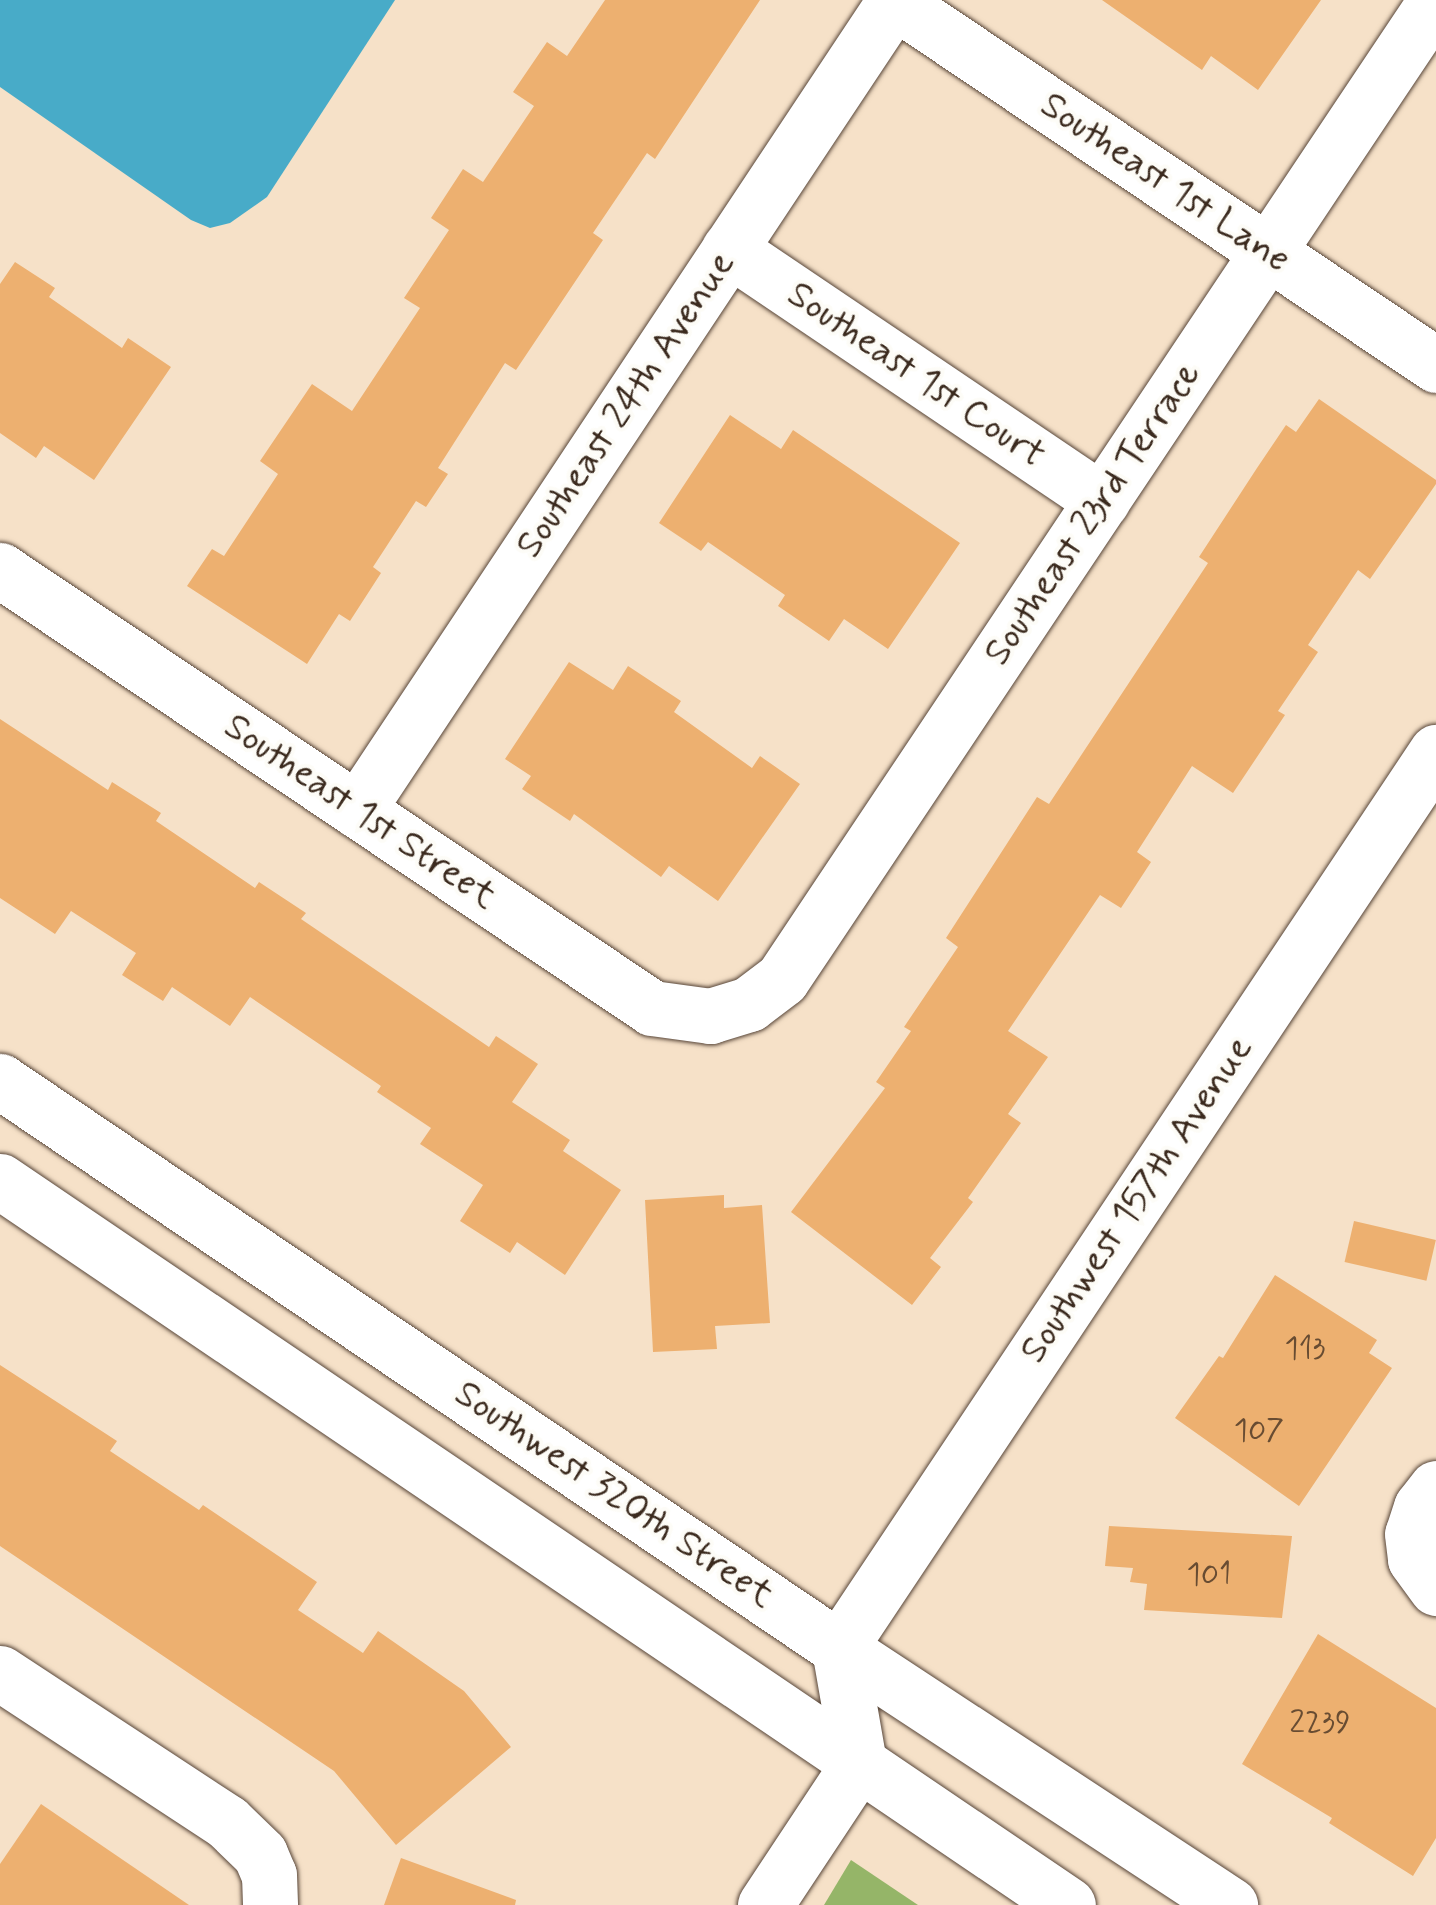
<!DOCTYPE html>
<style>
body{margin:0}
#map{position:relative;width:1436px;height:1905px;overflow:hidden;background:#f6e1c8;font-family:Mynerve,sans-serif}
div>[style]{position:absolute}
.forest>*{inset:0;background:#95b568}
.water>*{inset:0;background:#48abc8}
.building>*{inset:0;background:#edb070;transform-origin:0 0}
.roads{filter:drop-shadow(0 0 2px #574538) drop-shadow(0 0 2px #574538)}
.minor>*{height:55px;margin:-27.5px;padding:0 27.5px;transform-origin:27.5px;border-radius:27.5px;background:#fff}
span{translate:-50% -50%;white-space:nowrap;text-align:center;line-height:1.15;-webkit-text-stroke:8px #fdfcf7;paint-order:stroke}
.number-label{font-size:32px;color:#684c32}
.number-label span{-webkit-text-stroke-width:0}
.street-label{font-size:38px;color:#3b2a1e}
</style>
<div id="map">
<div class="forest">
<i style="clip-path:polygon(851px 1860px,918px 1905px,824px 1905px)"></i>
</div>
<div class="water">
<i style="clip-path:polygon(0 0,395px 0,267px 197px,230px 223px,210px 228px,191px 220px,0 87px)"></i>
</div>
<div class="building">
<i style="clip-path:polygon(605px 0,760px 0,655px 159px,647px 153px,593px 233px,603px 240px,516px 370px,505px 363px,438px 468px,448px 474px,426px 507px,416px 501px,373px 567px,381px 573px,350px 621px,339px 614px,307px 664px,187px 586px,212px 549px,224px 556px,278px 474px,260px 461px,312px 384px,352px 411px,420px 308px,404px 298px,449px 230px,431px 218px,463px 169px,483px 182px,534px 106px,513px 92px,547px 42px,567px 56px)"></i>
<i style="clip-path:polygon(1102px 0,1321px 0,1258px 90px,1211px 56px,1202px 70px)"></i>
<i style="clip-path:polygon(15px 262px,55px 288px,49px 297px,122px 348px,128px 338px,171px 367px,94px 480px,44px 446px,36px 458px,0 433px,0 284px)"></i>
<i style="clip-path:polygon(1319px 399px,1436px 480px,1436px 484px,1370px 579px,1358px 570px,1308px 645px,1318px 652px,1278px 711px,1285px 715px,1233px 793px,1192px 766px,1137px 852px,1151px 862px,1121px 908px,1100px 895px,1008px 1031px,1048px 1057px,1008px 1114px,1021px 1123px,968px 1198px,973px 1202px,930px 1258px,941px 1267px,912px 1305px,791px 1212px,885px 1088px,876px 1082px,911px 1031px,904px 1027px,958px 947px,946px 938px,1037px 797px,1049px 804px,1208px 563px,1199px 557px,1257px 468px,1286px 425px,1296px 432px)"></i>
<i style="clip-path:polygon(730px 415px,781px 449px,793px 430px,960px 543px,888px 649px,844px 619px,829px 641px,778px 606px,785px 595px,708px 542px,701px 551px,659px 523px)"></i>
<i style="clip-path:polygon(569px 662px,613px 690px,628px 666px,681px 701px,674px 712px,752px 768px,760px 756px,800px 784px,718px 901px,669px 866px,661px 877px,574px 814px,570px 821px,522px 789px,531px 776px,505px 759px)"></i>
<i style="clip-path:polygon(0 719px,108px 790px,112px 782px,161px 813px,156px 821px,255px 888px,259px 882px,306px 913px,301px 919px,489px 1047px,496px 1036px,538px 1064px,512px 1102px,570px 1140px,563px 1151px,621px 1190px,565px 1275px,517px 1242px,510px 1253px,460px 1221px,483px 1185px,420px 1144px,431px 1128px,377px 1092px,381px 1086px,250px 997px,230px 1026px,172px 987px,163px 1001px,122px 975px,136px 953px,71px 911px,55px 934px,0 898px)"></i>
<i style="clip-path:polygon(724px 1195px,724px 1208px,762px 1205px,770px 1323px,715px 1326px,717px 1349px,653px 1352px,645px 1200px)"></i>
<i style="left:1354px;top:1221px;width:84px;height:42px;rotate:13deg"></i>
<i style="clip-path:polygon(1275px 1275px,1377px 1340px,1369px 1353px,1392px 1368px,1299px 1506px,1175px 1418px,1219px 1356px,1223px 1358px)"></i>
<i style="clip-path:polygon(0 1365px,117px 1441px,110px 1451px,199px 1510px,203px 1505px,317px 1582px,298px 1610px,363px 1653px,378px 1631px,464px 1691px,511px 1747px,396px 1845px,334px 1771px,0 1546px)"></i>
<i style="clip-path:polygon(1109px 1526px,1292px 1536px,1282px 1618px,1144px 1610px,1147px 1584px,1130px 1582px,1133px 1568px,1105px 1566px)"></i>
<i style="clip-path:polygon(1318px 1634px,1436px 1708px,1436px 1838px,1413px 1876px,1329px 1823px,1332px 1818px,1242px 1764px)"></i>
<i style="clip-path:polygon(41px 1804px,189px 1905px,0 1905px,0 1864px)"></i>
<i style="clip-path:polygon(401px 1858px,516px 1900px,515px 1905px,384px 1905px)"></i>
</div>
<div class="roads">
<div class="minor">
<i style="left:894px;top:1px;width:653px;rotate:33.88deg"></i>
<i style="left:729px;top:249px;width:450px;rotate:34deg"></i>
<i style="left:0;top:570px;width:785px;rotate:33.89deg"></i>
<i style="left:652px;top:1008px;width:59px;rotate:7.9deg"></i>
<i style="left:710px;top:1016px;width:41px;rotate:-17.1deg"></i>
<i style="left:749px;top:1004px;width:41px;rotate:-37.1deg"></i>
<i style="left:782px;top:979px;width:1177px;rotate:-56.26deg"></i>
<i style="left:357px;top:810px;width:972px;rotate:-56.41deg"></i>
<i style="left:0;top:1081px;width:1013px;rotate:34.05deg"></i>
<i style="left:839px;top:1648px;width:468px;rotate:33.3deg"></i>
<i style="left:0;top:1181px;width:1290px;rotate:34.13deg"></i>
<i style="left:1436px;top:1488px;width:24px;rotate:128deg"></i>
<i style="left:1421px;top:1507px;width:28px;rotate:108deg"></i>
<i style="left:1412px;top:1534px;width:25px;rotate:83deg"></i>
<i style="left:1415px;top:1559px;width:36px;rotate:54deg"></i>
<i style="left:0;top:1673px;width:272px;rotate:33.3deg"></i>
<i style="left:227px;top:1822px;width:46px;rotate:44.1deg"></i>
<i style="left:260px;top:1854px;width:23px;rotate:67deg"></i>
<i style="left:269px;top:1875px;width:30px;rotate:88deg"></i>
<i style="left:765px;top:1905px;width:170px;rotate:-56.5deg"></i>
<i style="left:859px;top:1763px;width:117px;rotate:-99.9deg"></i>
<i style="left:839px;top:1648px;width:1077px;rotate:-56.32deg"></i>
</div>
</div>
<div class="number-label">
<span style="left:1305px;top:1349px">113</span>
<span style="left:1259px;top:1431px">107</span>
<span style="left:1209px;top:1575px">101</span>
<span style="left:1320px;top:1723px">2239</span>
</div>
<div class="street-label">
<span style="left:1165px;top:183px;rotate:34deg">Southeast 1st Lane</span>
<span style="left:916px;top:375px;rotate:34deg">Southeast 1st Court</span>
<span style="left:626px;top:405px;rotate:-56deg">Southeast 24th Avenue</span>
<span style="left:1093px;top:514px;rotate:-56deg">Southeast 23rd Terrace</span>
<span style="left:360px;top:812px;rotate:34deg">Southeast 1st Street</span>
<span style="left:1137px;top:1200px;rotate:-56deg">Southwest 157th Avenue</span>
<span style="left:614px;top:1495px;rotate:34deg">Southwest 320th Street</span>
</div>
</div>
